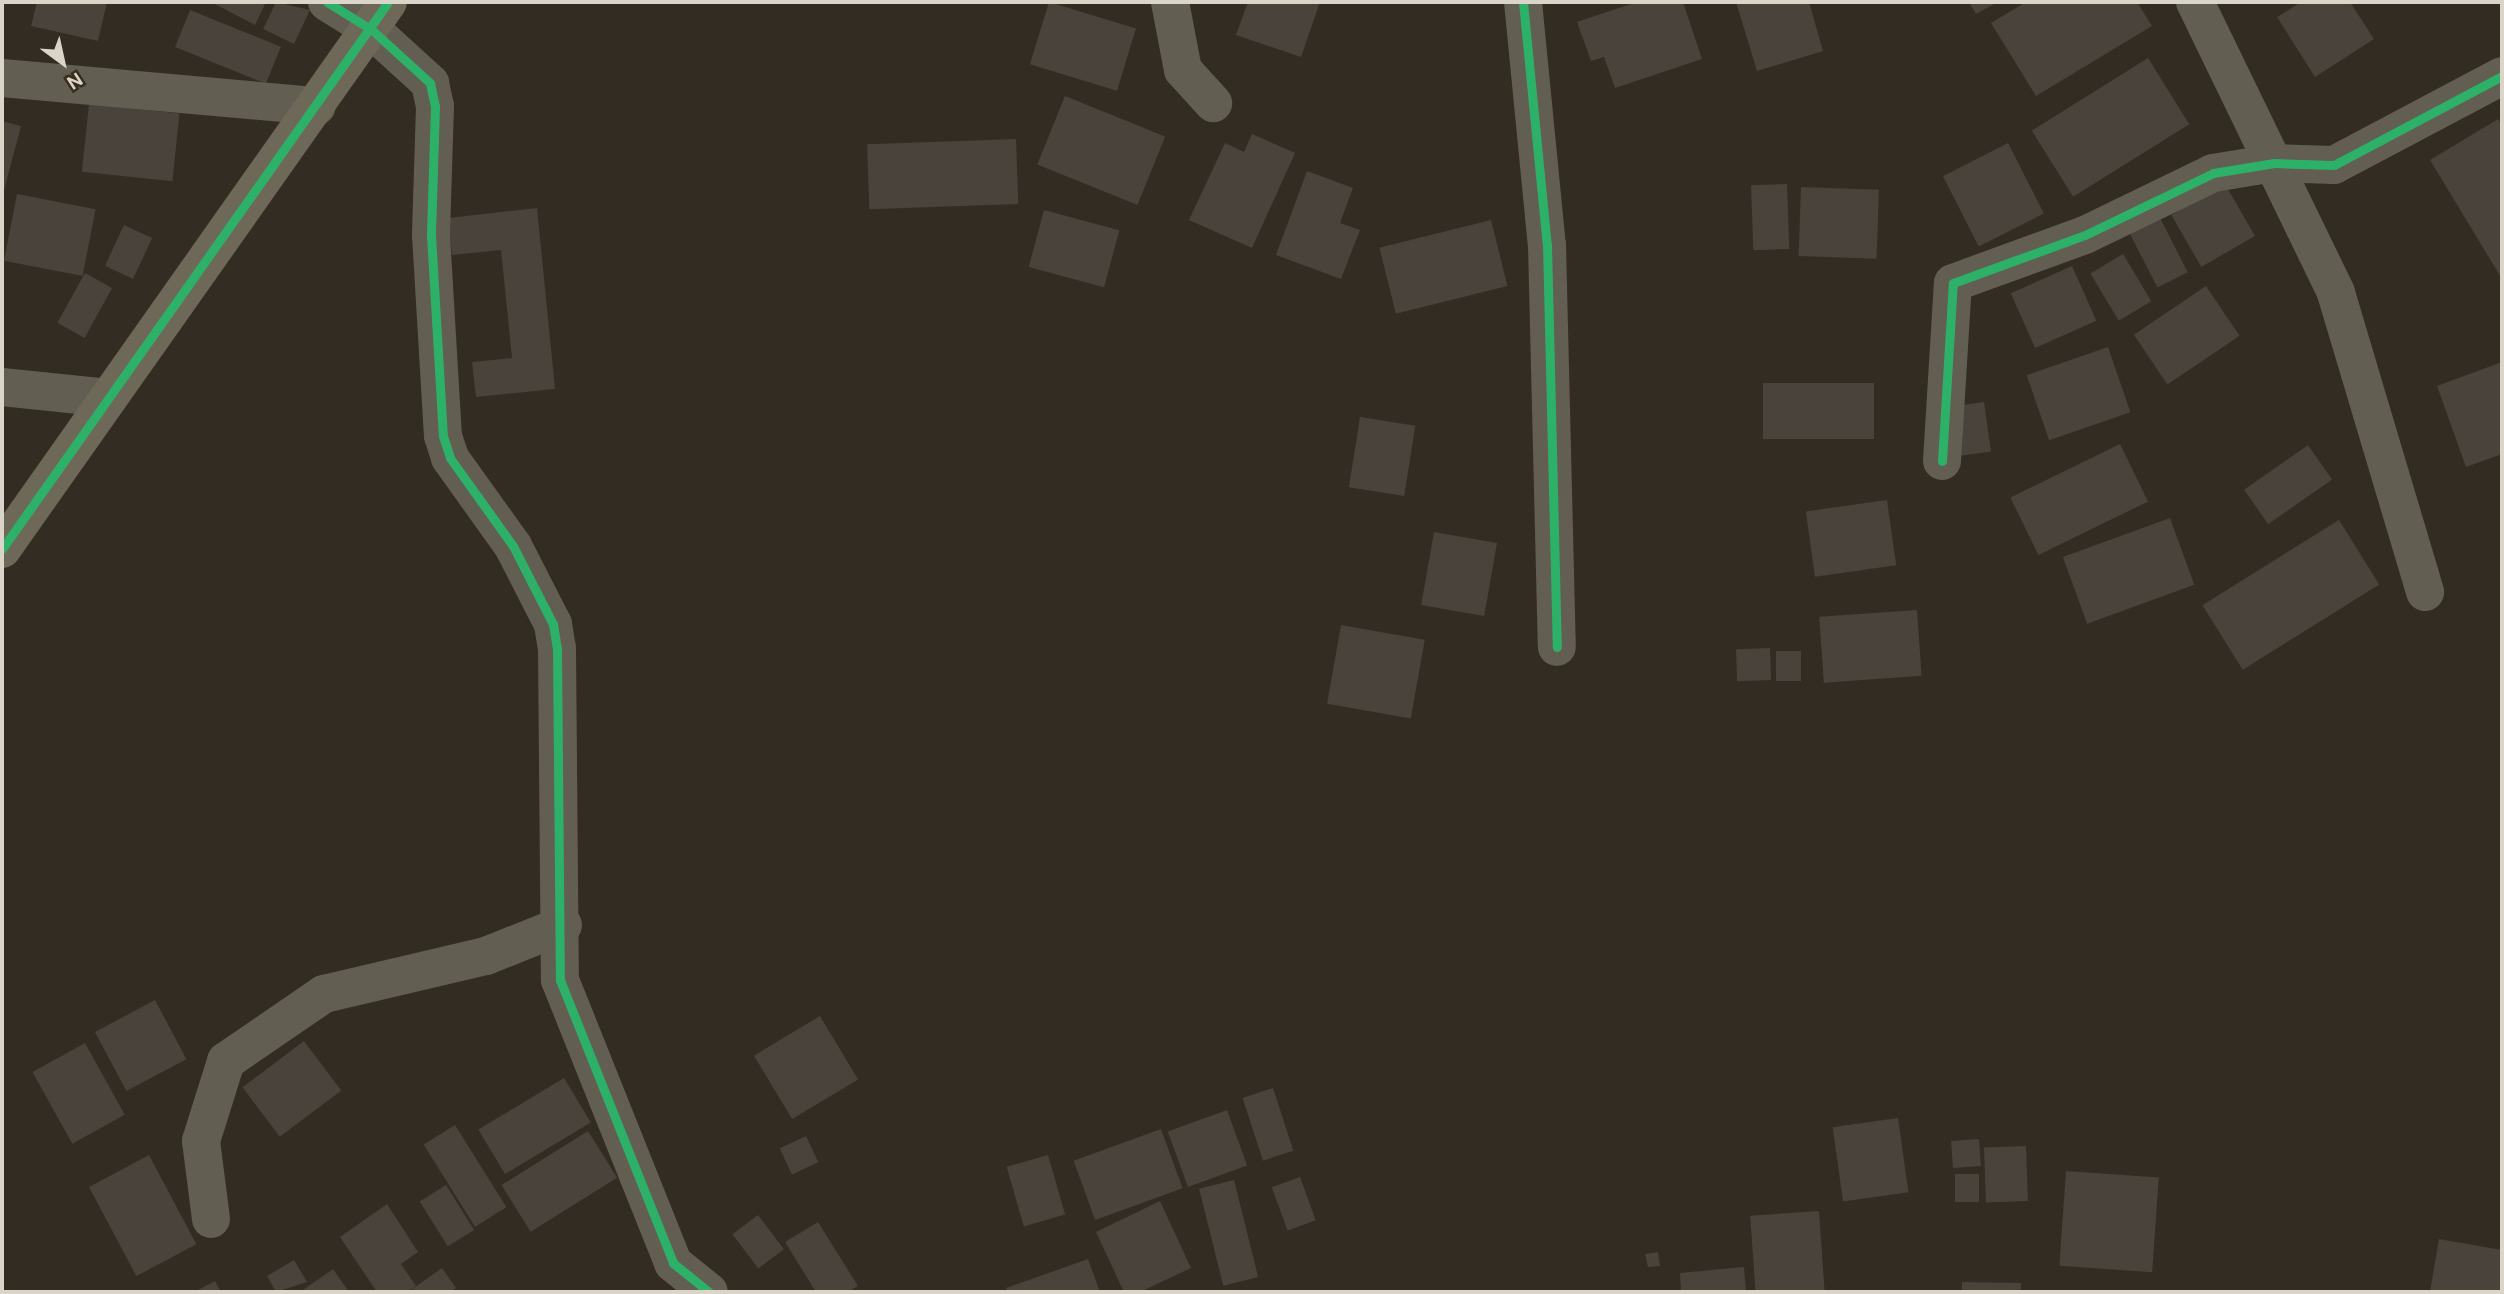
<!DOCTYPE html>
<style>
body{margin:0}
#map{position:relative;width:2504px;height:1294px;overflow:hidden;background:#322c22;font-family:"DM Sans",sans-serif}
div>[style]{position:absolute}
.building>*{inset:0;background:#49433b;transform-origin:0 0}
.street>*{height:38px;margin:-19px;padding:0 19px;transform-origin:19px;border-radius:19px;background:#625e52}
.secondary>*{height:38px;margin:-19px;padding:0 19px;transform-origin:19px;border-radius:19px;background:#6e6858}
.cycleway>*{height:9px;margin:-4.5px;padding:0 4.5px;transform-origin:4.5px;border-radius:4.5px;background:#2db169}
span{translate:-50% -50%;white-space:nowrap;text-align:center;line-height:1.15;-webkit-text-stroke:5px #392e1b;paint-order:stroke}
.frame{position:absolute;inset:0;border:4px solid #dbd4c9;pointer-events:none}
.north{position:absolute;left:28px;top:28px;width:70px;height:70px;-webkit-text-stroke:5px #392e1b;paint-order:stroke;rotate:147deg;font-size:19px;font-weight:700;line-height:28px;text-align:center;color:#dbd4c9}
.north::after{content:'';display:block;margin:auto;width:24px;height:32px;background:#dbd4c9;clip-path:polygon(50% 0,100% 100%,50% 72%,0 100%)}
</style>
<div id="map">
<div class="building">
<i style="clip-path:polygon(37px 2px,107px 2px,98px 41px,31px 26px)"></i>
<i style="clip-path:polygon(211px 2px,266px 2px,255px 25px)"></i>
<i style="clip-path:polygon(276px 2px,310px 10px,294px 44px,263px 29px)"></i>
<i style="left:1049px;top:2px;width:91px;height:65px;rotate:17deg"></i>
<i style="clip-path:polygon(1248px 2px,1320px 2px,1301px 57px,1236px 35px)"></i>
<i style="clip-path:polygon(1637px 2px,1683px 2px,1702px 59px,1615px 88px,1604px 57px,1591px 61px,1577px 22px)"></i>
<i style="clip-path:polygon(1736px 2px,1809px 2px,1823px 51px,1757px 71px)"></i>
<i style="clip-path:polygon(1969px 2px,1998px 2px,1976px 14px)"></i>
<i style="clip-path:polygon(2026px 2px,2137px 2px,2152px 26px,2036px 96px,1991px 23px)"></i>
<i style="clip-path:polygon(2301px 2px,2350px 2px,2374px 39px,2315px 77px,2277px 17px)"></i>
<i style="left:190px;top:10px;width:98px;height:40px;rotate:22deg"></i>
<i style="left:2148px;top:58px;width:78px;height:137px;rotate:58deg"></i>
<i style="left:1065px;top:96px;width:108px;height:74px;rotate:22deg"></i>
<i style="left:89px;top:104px;width:91px;height:68px;rotate:6deg"></i>
<i style="clip-path:polygon(2498px 119px,2502px 126px,2502px 279px,2430px 160px)"></i>
<i style="clip-path:polygon(2px 121px,21px 126px,3px 194px,2px 194px)"></i>
<i style="clip-path:polygon(1252px 134px,1295px 153px,1252px 248px,1189px 220px,1225px 143px,1244px 152px)"></i>
<i style="left:1016px;top:139px;width:65px;height:149px;rotate:88deg"></i>
<i style="left:2008px;top:143px;width:79px;height:73px;rotate:63deg"></i>
<i style="clip-path:polygon(1307px 171px,1353px 188px,1340px 223px,1360px 230px,1341px 279px,1276px 255px)"></i>
<i style="left:1787px;top:184px;width:65px;height:36px;rotate:88deg"></i>
<i style="left:2225px;top:184px;width:60px;height:62px;rotate:60deg"></i>
<i style="left:1801px;top:187px;width:78px;height:69px;rotate:2deg"></i>
<i style="left:17px;top:194px;width:80px;height:68px;rotate:11deg"></i>
<i style="clip-path:polygon(537px 208px,555px 389px,476px 397px,472px 362px,512px 358px,501px 250px,452px 255px,448px 218px)"></i>
<i style="left:2155px;top:208px;width:72px;height:34px;rotate:63deg"></i>
<i style="left:1044px;top:210px;width:78px;height:59px;rotate:15deg"></i>
<i style="left:1491px;top:220px;width:68px;height:115px;rotate:76deg"></i>
<i style="left:124px;top:225px;width:31px;height:45px;rotate:25deg"></i>
<i style="left:2123px;top:254px;width:55px;height:38px;rotate:59deg"></i>
<i style="left:2072px;top:266px;width:60px;height:67px;rotate:66deg"></i>
<i style="left:85px;top:273px;width:31px;height:57px;rotate:29deg"></i>
<i style="left:2206px;top:286px;width:60px;height:87px;rotate:56deg"></i>
<i style="left:2108px;top:347px;width:69px;height:86px;rotate:71deg"></i>
<i style="clip-path:polygon(2502px 362px,2502px 454px,2466px 467px,2437px 386px)"></i>
<i style="left:1763px;top:383px;width:111px;height:56px"></i>
<i style="left:1984px;top:402px;width:50px;height:33px;rotate:82deg"></i>
<i style="left:1360px;top:417px;width:56px;height:71px;rotate:9deg"></i>
<i style="left:2120px;top:444px;width:64px;height:122px;rotate:64deg"></i>
<i style="left:2308px;top:445px;width:42px;height:78px;rotate:55deg"></i>
<i style="left:1887px;top:500px;width:66px;height:82px;rotate:82deg"></i>
<i style="left:2170px;top:518px;width:71px;height:114px;rotate:70deg"></i>
<i style="left:2339px;top:520px;width:76px;height:161px;rotate:58deg"></i>
<i style="left:1434px;top:532px;width:64px;height:74px;rotate:10deg"></i>
<i style="left:1917px;top:610px;width:66px;height:98px;rotate:86deg"></i>
<i style="left:1341px;top:625px;width:85px;height:80px;rotate:10deg"></i>
<i style="left:1770px;top:648px;width:32px;height:34px;rotate:88deg"></i>
<i style="left:1776px;top:651px;width:25px;height:30px"></i>
<i style="left:155px;top:1000px;width:67px;height:68px;rotate:62deg"></i>
<i style="left:820px;top:1016px;width:74px;height:77px;rotate:59deg"></i>
<i style="left:304px;top:1041px;width:62px;height:77px;rotate:53deg"></i>
<i style="left:85px;top:1043px;width:82px;height:60px;rotate:61deg"></i>
<i style="left:564px;top:1078px;width:52px;height:100px;rotate:59deg"></i>
<i style="left:1273px;top:1088px;width:66px;height:32px;rotate:72deg"></i>
<i style="left:1227px;top:1110px;width:59px;height:63px;rotate:70deg"></i>
<i style="left:1898px;top:1118px;width:75px;height:66px;rotate:82deg"></i>
<i style="left:455px;top:1125px;width:97px;height:37px;rotate:58deg"></i>
<i style="left:1161px;top:1129px;width:63px;height:93px;rotate:70deg"></i>
<i style="left:588px;top:1131px;width:55px;height:102px;rotate:58deg"></i>
<i style="left:806px;top:1136px;width:29px;height:29px;rotate:65deg"></i>
<i style="left:1979px;top:1139px;width:27px;height:28px;rotate:86deg"></i>
<i style="left:2026px;top:1146px;width:55px;height:42px;rotate:88deg"></i>
<i style="left:149px;top:1155px;width:101px;height:68px;rotate:62deg"></i>
<i style="left:1048px;top:1155px;width:62px;height:43px;rotate:74deg"></i>
<i style="left:2066px;top:1171px;width:93px;height:95px;rotate:4deg"></i>
<i style="left:1955px;top:1174px;width:24px;height:28px"></i>
<i style="left:1300px;top:1177px;width:46px;height:30px;rotate:70deg"></i>
<i style="left:1234px;top:1180px;width:100px;height:36px;rotate:76deg"></i>
<i style="left:446px;top:1185px;width:53px;height:31px;rotate:58deg"></i>
<i style="clip-path:polygon(1160px 1201px,1191px 1268px,1140px 1292px,1124px 1292px,1096px 1232px)"></i>
<i style="clip-path:polygon(387px 1204px,418px 1252px,401px 1264px,416px 1286px,406px 1292px,377px 1292px,340px 1237px)"></i>
<i style="left:1819px;top:1211px;width:81px;height:69px;rotate:86deg"></i>
<i style="left:758px;top:1215px;width:43px;height:32px;rotate:53deg"></i>
<i style="clip-path:polygon(818px 1222px,858px 1286px,847px 1292px,816px 1292px,785px 1242px)"></i>
<i style="clip-path:polygon(2439px 1239px,2502px 1250px,2502px 1292px,2430px 1292px)"></i>
<i style="clip-path:polygon(1658px 1252px,1660px 1266px,1648px 1267px,1645px 1254px)"></i>
<i style="clip-path:polygon(1088px 1259px,1100px 1292px,1008px 1292px,1006px 1288px)"></i>
<i style="clip-path:polygon(294px 1260px,307px 1282px,276px 1292px,267px 1276px)"></i>
<i style="clip-path:polygon(1744px 1267px,1746px 1292px,1681px 1292px,1680px 1273px)"></i>
<i style="clip-path:polygon(442px 1268px,456px 1288px,450px 1292px,408px 1292px)"></i>
<i style="clip-path:polygon(333px 1269px,349px 1292px,300px 1292px)"></i>
<i style="clip-path:polygon(215px 1281px,221px 1292px,194px 1292px)"></i>
<i style="left:1962px;top:1282px;width:59px;height:10px;rotate:1deg"></i>
</div>
<div class="street">
<i style="left:327px;top:2px;width:53px;rotate:31.9deg"></i>
<i style="left:372px;top:30px;width:79px;rotate:42.4deg"></i>
<i style="left:430px;top:83px;width:24px;rotate:78deg"></i>
<i style="left:435px;top:106px;width:129px;rotate:91.8deg"></i>
<i style="left:431px;top:235px;width:201px;rotate:86.6deg"></i>
<i style="left:443px;top:436px;width:23px;rotate:72deg"></i>
<i style="left:450px;top:458px;width:108px;rotate:54.4deg"></i>
<i style="left:513px;top:546px;width:88px;rotate:62.9deg"></i>
<i style="left:553px;top:624px;width:24px;rotate:81deg"></i>
<i style="left:557px;top:648px;width:332px;rotate:89.5deg"></i>
<i style="left:560px;top:980px;width:305px;rotate:68.2deg"></i>
<i style="left:673px;top:1263px;width:46px;rotate:38.9deg"></i>
<i style="left:1170px;top:2px;width:69px;rotate:79.2deg"></i>
<i style="left:1183px;top:70px;width:45px;rotate:47.7deg"></i>
<i style="left:1523px;top:2px;width:244px;rotate:84.4deg"></i>
<i style="left:1547px;top:245px;width:402px;rotate:88.6deg"></i>
<i style="left:2195px;top:2px;width:323px;rotate:64.1deg"></i>
<i style="left:2336px;top:293px;width:312px;rotate:73.4deg"></i>
<i style="left:2px;top:78px;width:316px;rotate:5.1deg"></i>
<i style="left:2px;top:387px;width:107px;rotate:5.9deg"></i>
<i style="left:1942px;top:461px;width:178px;rotate:-86.5deg"></i>
<i style="left:1953px;top:283px;width:140px;rotate:-20deg"></i>
<i style="left:2085px;top:235px;width:142px;rotate:-25.8deg"></i>
<i style="left:2213px;top:173px;width:62px;rotate:-9.3deg"></i>
<i style="left:2274px;top:163px;width:60px;rotate:1.9deg"></i>
<i style="left:2334px;top:165px;width:190px;rotate:-27.9deg"></i>
<i style="left:211px;top:1219px;width:79px;rotate:-97.3deg"></i>
<i style="left:201px;top:1141px;width:84px;rotate:-72.6deg"></i>
<i style="left:226px;top:1061px;width:119px;rotate:-34.4deg"></i>
<i style="left:324px;top:994px;width:166px;rotate:-13.2deg"></i>
<i style="left:486px;top:956px;width:83px;rotate:-21.9deg"></i>
</div>
<div class="secondary">
<i style="left:2px;top:549px;width:669px;rotate:-54.79deg"></i>
</div>
<div class="cycleway">
<i style="left:327px;top:2px;width:53px;rotate:31.9deg"></i>
<i style="left:372px;top:30px;width:79px;rotate:42.4deg"></i>
<i style="left:430px;top:83px;width:24px;rotate:78deg"></i>
<i style="left:435px;top:106px;width:129px;rotate:91.8deg"></i>
<i style="left:431px;top:235px;width:201px;rotate:86.6deg"></i>
<i style="left:443px;top:436px;width:23px;rotate:72deg"></i>
<i style="left:450px;top:458px;width:108px;rotate:54.4deg"></i>
<i style="left:513px;top:546px;width:88px;rotate:62.9deg"></i>
<i style="left:553px;top:624px;width:24px;rotate:81deg"></i>
<i style="left:557px;top:648px;width:332px;rotate:89.5deg"></i>
<i style="left:560px;top:980px;width:305px;rotate:68.2deg"></i>
<i style="left:673px;top:1263px;width:46px;rotate:38.9deg"></i>
<i style="left:1523px;top:2px;width:244px;rotate:84.4deg"></i>
<i style="left:1547px;top:245px;width:402px;rotate:88.6deg"></i>
<i style="left:1942px;top:461px;width:178px;rotate:-86.5deg"></i>
<i style="left:1953px;top:283px;width:140px;rotate:-20deg"></i>
<i style="left:2085px;top:235px;width:142px;rotate:-25.8deg"></i>
<i style="left:2213px;top:173px;width:62px;rotate:-9.3deg"></i>
<i style="left:2274px;top:163px;width:60px;rotate:1.9deg"></i>
<i style="left:2334px;top:165px;width:190px;rotate:-27.9deg"></i>
<i style="left:2px;top:549px;width:669px;rotate:-54.79deg"></i>
</div>
<div class="frame"></div>
<div class="north">N</div>
</div>
